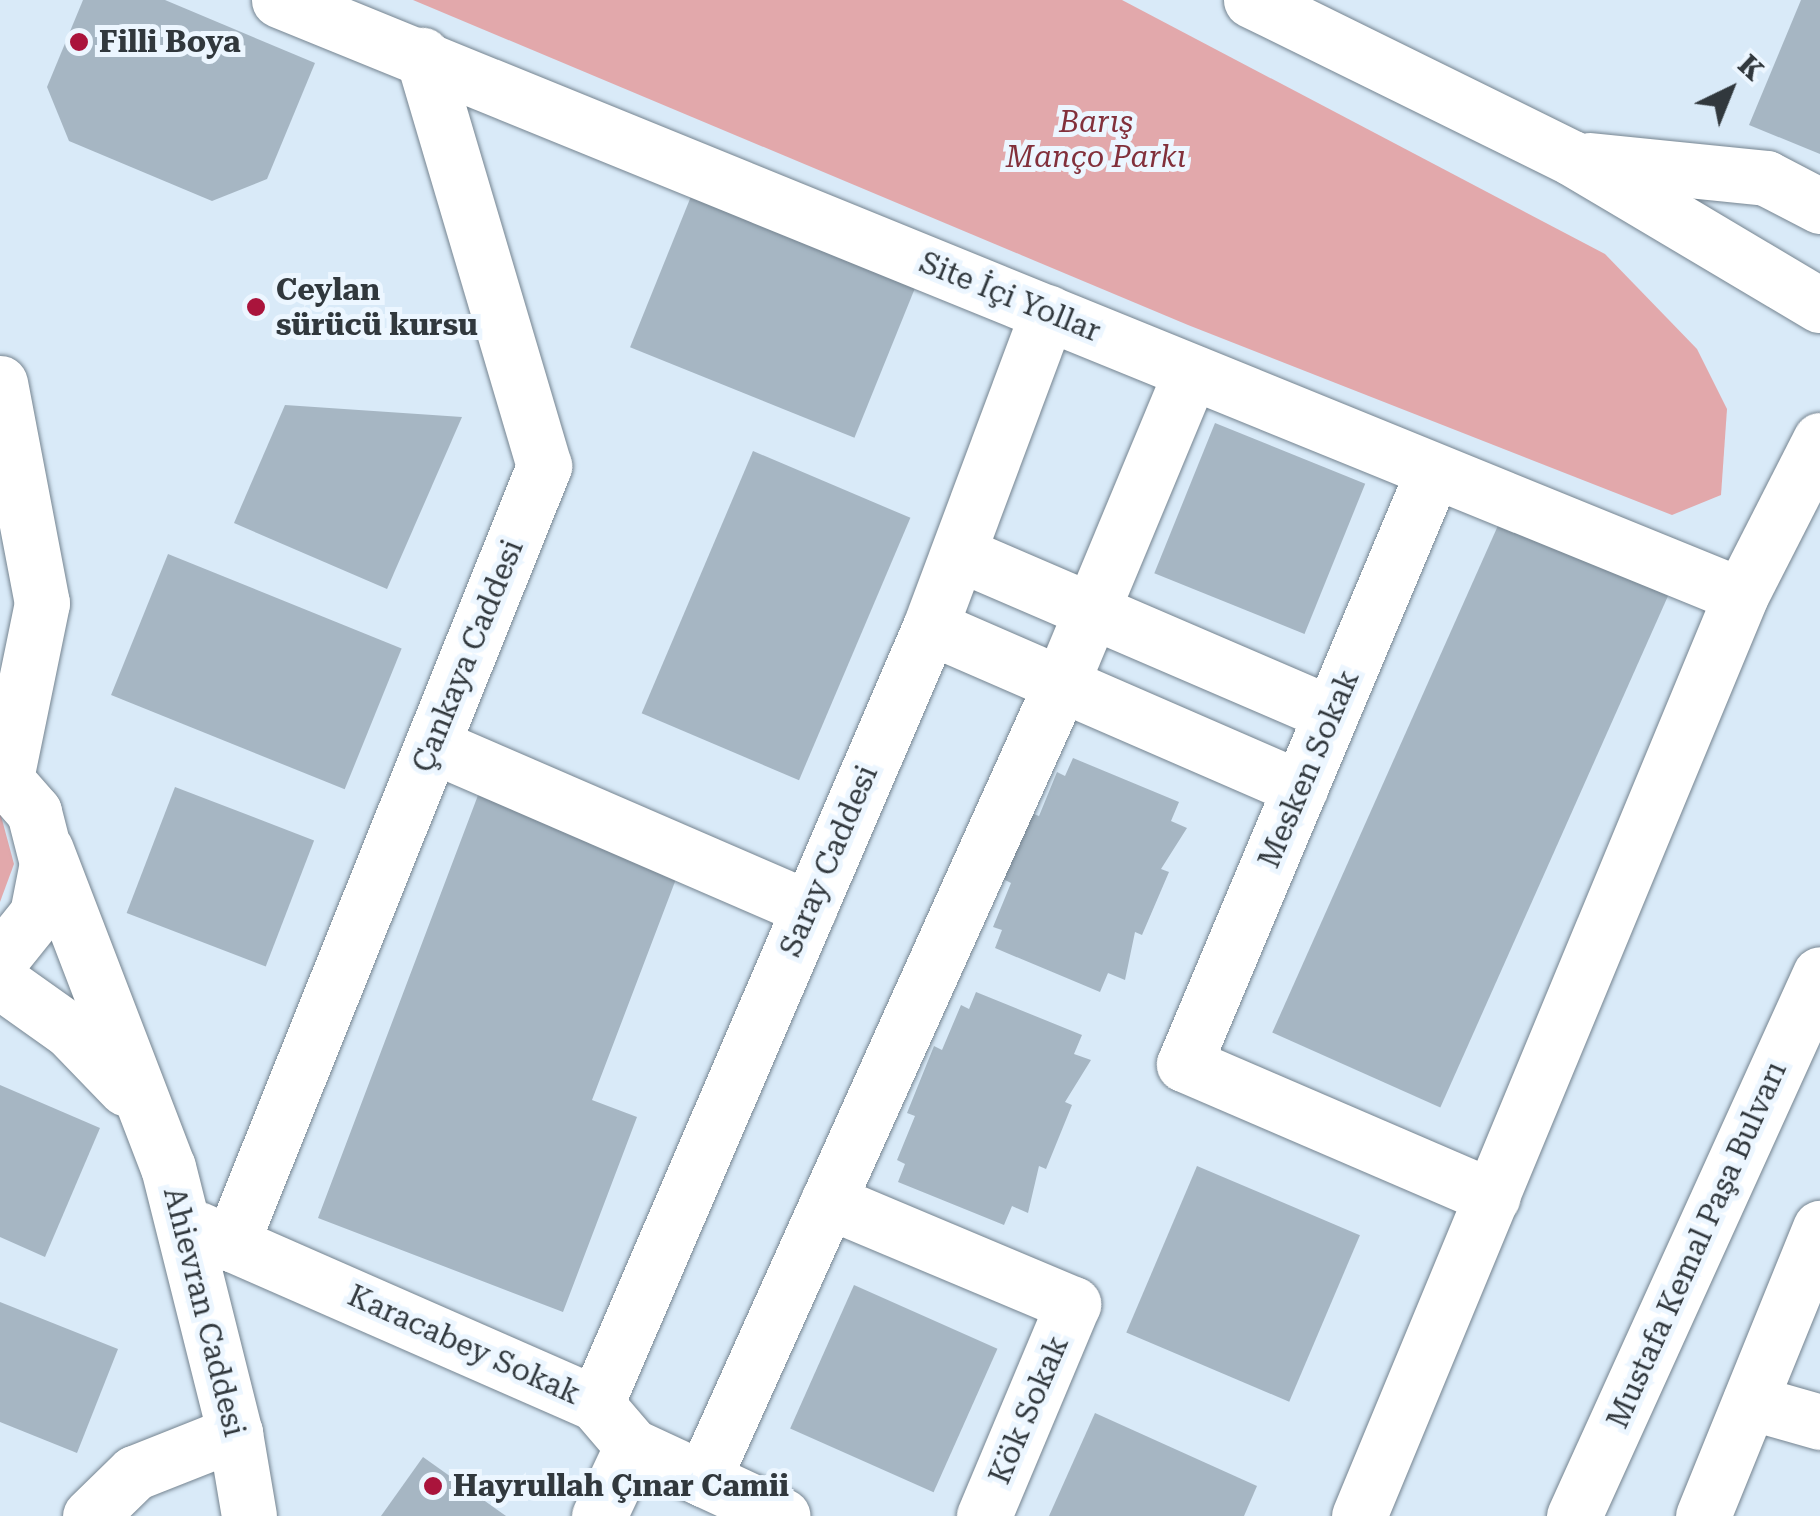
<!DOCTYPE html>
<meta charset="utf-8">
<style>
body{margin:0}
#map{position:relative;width:1820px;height:1516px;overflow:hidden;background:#d9eaf8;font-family:"Roboto Serif",serif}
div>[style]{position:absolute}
.green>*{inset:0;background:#e2a8ab}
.building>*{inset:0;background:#a6b6c3;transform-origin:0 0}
.roads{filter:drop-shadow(0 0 2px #758490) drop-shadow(0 0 2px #758490)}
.minor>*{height:55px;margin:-27.5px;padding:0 27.5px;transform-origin:27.5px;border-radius:27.5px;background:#fff}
.highway>*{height:55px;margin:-27.5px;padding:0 27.5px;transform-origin:27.5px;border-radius:27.5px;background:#fff}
.dots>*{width:28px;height:28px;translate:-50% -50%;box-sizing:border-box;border:5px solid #ecf6ff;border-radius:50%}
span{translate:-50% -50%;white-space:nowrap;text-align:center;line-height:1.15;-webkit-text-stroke:10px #ecf6ff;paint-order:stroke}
.poi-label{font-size:30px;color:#31383d;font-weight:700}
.left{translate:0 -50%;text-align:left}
.park-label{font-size:30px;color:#82303b;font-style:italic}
.street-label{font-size:30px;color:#31383d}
.north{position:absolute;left:1680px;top:40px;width:100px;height:100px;-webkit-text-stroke:8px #ecf6ff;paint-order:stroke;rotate:43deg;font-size:28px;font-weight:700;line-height:40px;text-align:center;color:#31383d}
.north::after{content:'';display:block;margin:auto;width:35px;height:45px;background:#31383d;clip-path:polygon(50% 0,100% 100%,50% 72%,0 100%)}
</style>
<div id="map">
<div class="green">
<i style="clip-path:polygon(413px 0,1122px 0,1605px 254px,1697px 349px,1727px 409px,1721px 495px,1672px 515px,1188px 325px)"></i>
<i style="clip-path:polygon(0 812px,14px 864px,0 902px)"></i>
</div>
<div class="building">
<i style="clip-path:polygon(83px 0,165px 0,315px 63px,267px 179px,212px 201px,69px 141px,47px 87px)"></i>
<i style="clip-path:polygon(1801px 0,1820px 0,1820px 154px,1749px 125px)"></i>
<i style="left:696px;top:184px;width:242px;height:176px;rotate:22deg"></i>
<i style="clip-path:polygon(285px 405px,462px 417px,387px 589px,234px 523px)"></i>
<i style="left:1215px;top:423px;width:162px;height:162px;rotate:22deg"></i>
<i style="left:753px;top:451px;width:171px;height:285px;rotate:23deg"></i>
<i style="left:1500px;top:521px;width:184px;height:560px;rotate:24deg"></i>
<i style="left:168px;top:554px;width:252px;height:152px;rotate:22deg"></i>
<i style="clip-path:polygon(1073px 758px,1179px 802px,1171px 821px,1187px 828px,1161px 869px,1169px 872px,1142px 935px,1135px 932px,1125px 980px,1108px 973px,1100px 992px,995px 948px,1002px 930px,993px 927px,1011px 883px,1003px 879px,1031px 813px,1039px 816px,1057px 772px,1065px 776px)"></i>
<i style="clip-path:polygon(483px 782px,684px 858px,592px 1100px,637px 1117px,563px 1312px,318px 1218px)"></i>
<i style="left:175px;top:787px;width:149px;height:135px;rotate:21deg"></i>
<i style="clip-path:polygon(976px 992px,1082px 1035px,1074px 1054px,1091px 1060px,1065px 1102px,1072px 1105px,1046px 1169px,1039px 1166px,1028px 1213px,1012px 1206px,1004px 1225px,898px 1182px,905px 1164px,897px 1160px,915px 1116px,907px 1113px,934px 1046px,942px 1050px,961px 1005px,969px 1009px)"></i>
<i style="clip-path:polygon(0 1085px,100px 1128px,45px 1257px,0 1237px)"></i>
<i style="left:1197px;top:1166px;width:177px;height:181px;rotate:23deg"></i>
<i style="left:854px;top:1285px;width:157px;height:157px;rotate:24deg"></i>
<i style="clip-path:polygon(0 1302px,118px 1349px,77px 1453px,0 1422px)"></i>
<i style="clip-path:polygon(1095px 1413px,1257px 1486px,1244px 1516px,1049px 1516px)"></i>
<i style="clip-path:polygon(423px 1457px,506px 1516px,381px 1516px)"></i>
</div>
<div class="roads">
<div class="minor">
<i style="left:279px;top:0;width:1578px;rotate:22.15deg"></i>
<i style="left:1251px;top:0;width:358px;rotate:26.2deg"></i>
<i style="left:1572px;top:158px;width:288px;rotate:30.7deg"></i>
<i style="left:1590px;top:160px;width:177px;rotate:5.8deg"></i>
<i style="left:1766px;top:178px;width:61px;rotate:27.4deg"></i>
<i style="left:0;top:383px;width:224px;rotate:79.2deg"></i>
<i style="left:42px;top:603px;width:180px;rotate:101.6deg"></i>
<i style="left:1432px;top:474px;width:640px;rotate:112.8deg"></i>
<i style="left:1184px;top:1064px;width:336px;rotate:23.3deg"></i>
<i style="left:960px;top:554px;width:404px;rotate:23.3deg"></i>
<i style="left:930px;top:627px;width:404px;rotate:23.5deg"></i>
<i style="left:432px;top:745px;width:411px;rotate:23.4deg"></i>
<i style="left:0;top:773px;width:52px;rotate:48.9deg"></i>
<i style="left:34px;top:812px;width:53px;rotate:75.7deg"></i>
<i style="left:47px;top:863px;width:52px;rotate:101.1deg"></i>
<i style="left:37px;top:914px;width:59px;rotate:128.8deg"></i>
<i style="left:46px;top:850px;width:340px;rotate:69deg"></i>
<i style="left:168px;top:1167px;width:274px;rotate:75.9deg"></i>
<i style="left:235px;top:1433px;width:84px;rotate:80.4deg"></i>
<i style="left:0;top:981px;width:85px;rotate:35.4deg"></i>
<i style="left:69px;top:1030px;width:81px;rotate:46deg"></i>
<i style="left:828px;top:1201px;width:266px;rotate:22.8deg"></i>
<i style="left:1073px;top:1304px;width:230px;rotate:112.8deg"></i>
<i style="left:198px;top:1229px;width:435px;rotate:23.7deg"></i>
<i style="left:596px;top:1404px;width:55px;rotate:49.4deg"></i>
<i style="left:632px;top:1446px;width:166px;rotate:24.9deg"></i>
<i style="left:231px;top:1244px;width:839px;rotate:-68.08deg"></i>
<i style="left:544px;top:466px;width:429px;rotate:-106.5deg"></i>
<i style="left:1750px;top:1402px;width:73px;rotate:15.9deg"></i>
<i style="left:596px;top:1404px;width:846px;rotate:-66.74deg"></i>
<i style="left:930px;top:627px;width:336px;rotate:-69.5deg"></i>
<i style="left:703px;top:1479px;width:872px;rotate:-65.76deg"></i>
<i style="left:1061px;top:684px;width:338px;rotate:-67.4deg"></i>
<i style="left:90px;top:1516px;width:62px;rotate:-44.3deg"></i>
<i style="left:134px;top:1473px;width:109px;rotate:-21.6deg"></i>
<i style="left:599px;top:1516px;width:77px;rotate:-64.8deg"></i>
<i style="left:1359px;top:1516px;width:997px;rotate:-67.47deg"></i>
<i style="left:1741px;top:595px;width:174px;rotate:-63deg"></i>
</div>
<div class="highway">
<i style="left:1574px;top:1516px;width:595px;rotate:-65.59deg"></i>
<i style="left:1703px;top:1516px;width:311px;rotate:-67.9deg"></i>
</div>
</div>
<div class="dots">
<i style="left:79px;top:42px;background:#aa143c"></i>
<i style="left:256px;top:307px;background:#aa143c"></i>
<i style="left:433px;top:1486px;background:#aa143c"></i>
</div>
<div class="poi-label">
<span class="left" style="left:99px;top:42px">Filli Boya</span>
<span class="left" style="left:276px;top:307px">Ceylan<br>sürücü kursu</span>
<span class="left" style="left:453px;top:1486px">Hayrullah Çınar Camii</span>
</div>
<div class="park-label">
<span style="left:1096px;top:139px">Barış<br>Manço Parkı</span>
</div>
<div class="street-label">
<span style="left:1010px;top:297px;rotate:22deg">Site İçi Yollar</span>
<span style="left:468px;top:656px;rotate:-68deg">Çankaya Caddesi</span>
<span style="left:1309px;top:769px;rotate:-67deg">Mesken Sokak</span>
<span style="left:829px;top:861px;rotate:-67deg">Saray Caddesi</span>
<span style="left:1697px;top:1245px;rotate:-66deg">Mustafa Kemal Paşa Bulvarı</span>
<span style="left:204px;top:1312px;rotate:76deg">Ahievran Caddesi</span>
<span style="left:464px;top:1345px;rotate:24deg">Karacabey Sokak</span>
<span style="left:1029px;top:1410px;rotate:-67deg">Kök Sokak</span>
</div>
<div class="north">K</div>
</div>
